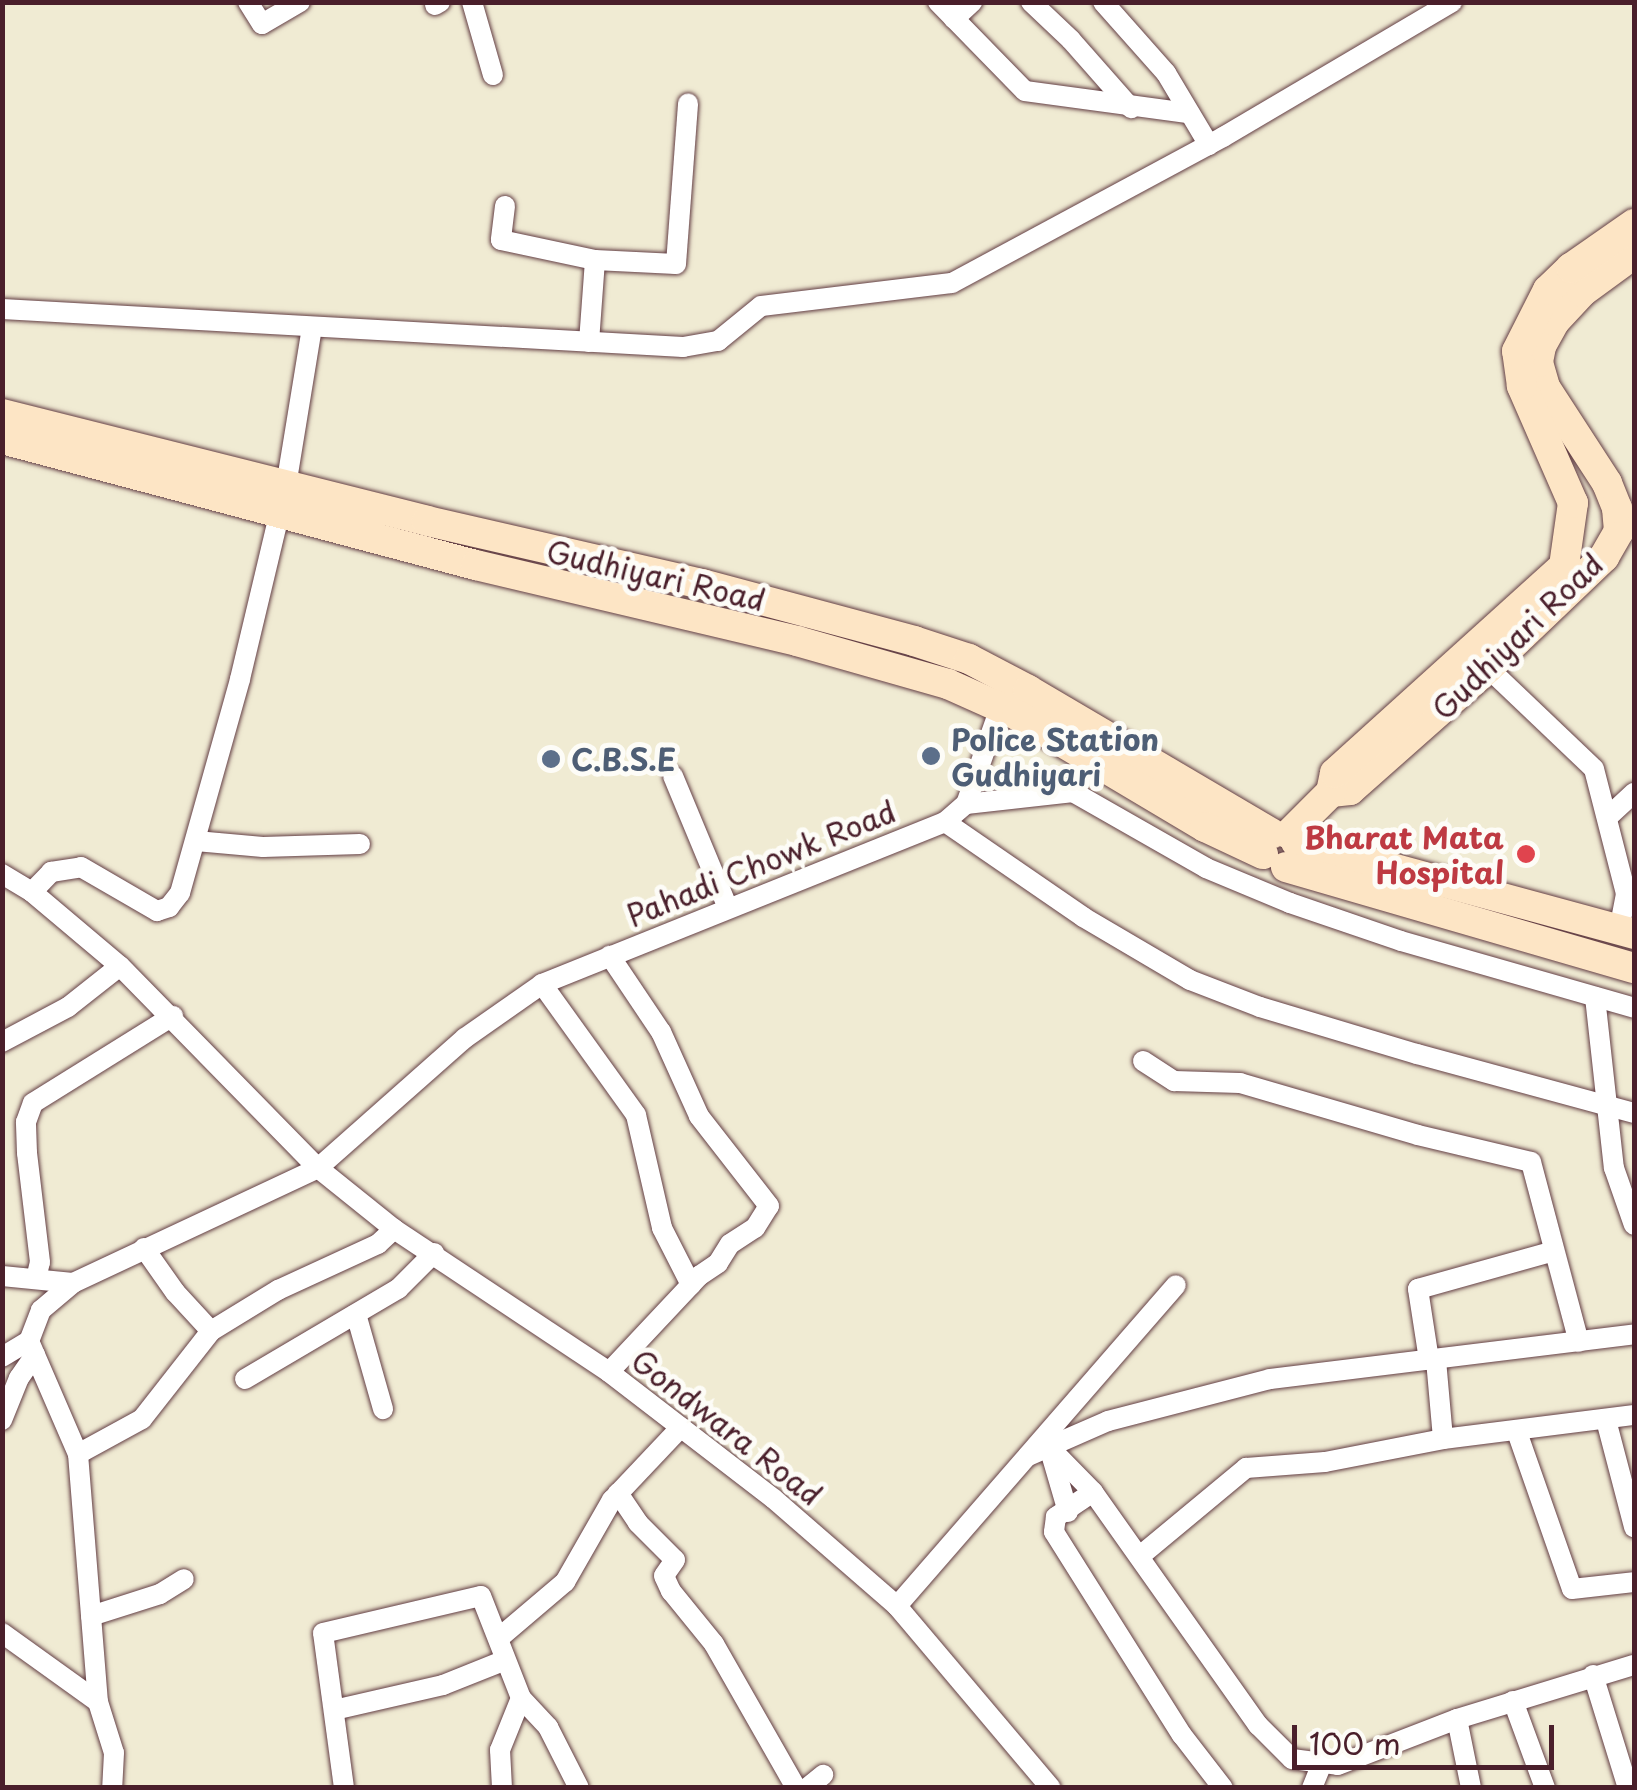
<!DOCTYPE html>
<style>
body{margin:0}
#map{position:relative;width:1637px;height:1790px;overflow:hidden;background:#f0ebd3;font-family:"Playpen Sans",sans-serif}
div>[style]{position:absolute}
.roads{filter:drop-shadow(0 0 2px #633e44) drop-shadow(0 0 2px #633e44)}
.street>*{height:20px;margin:-10px;padding:0 10px;transform-origin:10px;border-radius:10px;background:#fff}
.secondary>*{height:30px;margin:-15px;padding:0 15px;transform-origin:15px;border-radius:15px;background:#fde5c5}
.dots>*{width:28px;height:28px;translate:-50% -50%;box-sizing:border-box;border:5px solid #fdfcf7;border-radius:50%}
span{translate:-50% -50%;white-space:nowrap;text-align:center;line-height:1.15;-webkit-text-stroke:10px #fdfcf7;paint-order:stroke}
.street-label{font-size:30px;color:#4a1f2b}
.service-label{font-size:30px;color:#4e5e75;font-weight:700}
.left{translate:0 -50%;text-align:left}
.health-label{font-size:30px;color:#be3a42;font-weight:700}
.right{translate:-100% -50%;text-align:right}
.frame{position:absolute;inset:0;border:5px solid #4a1f2b;pointer-events:none}
.scale{position:absolute;left:1292px;top:1725px;width:262px;height:45px;box-sizing:border-box;border:5px solid #4a1f2b;border-top:0;padding-left:12px;font-size:30px;line-height:35px;white-space:nowrap;color:#4a1f2b;-webkit-text-stroke:8px #fdfcf7;paint-order:stroke}
</style>
<div id="map">
<div class="roads">
<div class="street">
<i style="left:248px;top:2px;width:26px;rotate:58deg"></i>
<i style="left:262px;top:24px;width:44px;rotate:-30.1deg"></i>
<i style="left:472px;top:2px;width:76px;rotate:74deg"></i>
<i style="left:938px;top:2px;width:124px;rotate:45.7deg"></i>
<i style="left:1025px;top:91px;width:164px;rotate:7.7deg"></i>
<i style="left:1031px;top:2px;width:55px;rotate:43.5deg"></i>
<i style="left:1071px;top:40px;width:91px;rotate:48.6deg"></i>
<i style="left:1103px;top:2px;width:95px;rotate:48.4deg"></i>
<i style="left:1166px;top:73px;width:84px;rotate:59.2deg"></i>
<i style="left:435px;top:5px;width:6px;rotate:-31deg"></i>
<i style="left:954px;top:19px;width:25px;rotate:-43deg"></i>
<i style="left:505px;top:206px;width:34px;rotate:97deg"></i>
<i style="left:501px;top:240px;width:96px;rotate:12deg"></i>
<i style="left:2px;top:309px;width:682px;rotate:3.19deg"></i>
<i style="left:683px;top:347px;width:36px;rotate:-10deg"></i>
<i style="left:718px;top:341px;width:55px;rotate:-39.1deg"></i>
<i style="left:761px;top:306px;width:192px;rotate:-6.9deg"></i>
<i style="left:952px;top:283px;width:308px;rotate:-28.3deg"></i>
<i style="left:1223px;top:137px;width:266px;rotate:-30.5deg"></i>
<i style="left:589px;top:342px;width:82px;rotate:-85.8deg"></i>
<i style="left:595px;top:260px;width:81px;rotate:2.8deg"></i>
<i style="left:676px;top:264px;width:161px;rotate:-85.7deg"></i>
<i style="left:1488px;top:668px;width:146px;rotate:43.6deg"></i>
<i style="left:1594px;top:769px;width:129px;rotate:75.6deg"></i>
<i style="left:1626px;top:894px;width:37px;rotate:101deg"></i>
<i style="left:673px;top:776px;width:143px;rotate:67.4deg"></i>
<i style="left:966px;top:804px;width:102px;rotate:-70.5deg"></i>
<i style="left:1609px;top:816px;width:34px;rotate:-43deg"></i>
<i style="left:945px;top:822px;width:168px;rotate:34.5deg"></i>
<i style="left:1083px;top:917px;width:124px;rotate:30.5deg"></i>
<i style="left:1190px;top:980px;width:75px;rotate:21.1deg"></i>
<i style="left:1260px;top:1007px;width:164px;rotate:16.7deg"></i>
<i style="left:1417px;top:1054px;width:225px;rotate:15.2deg"></i>
<i style="left:196px;top:841px;width:67px;rotate:5.1deg"></i>
<i style="left:263px;top:847px;width:97px;rotate:-1.8deg"></i>
<i style="left:2px;top:874px;width:35px;rotate:31deg"></i>
<i style="left:32px;top:892px;width:115px;rotate:40.1deg"></i>
<i style="left:120px;top:966px;width:283px;rotate:45.6deg"></i>
<i style="left:318px;top:1168px;width:97px;rotate:38.8deg"></i>
<i style="left:394px;top:1229px;width:258px;rotate:33.6deg"></i>
<i style="left:609px;top:1372px;width:208px;rotate:37.6deg"></i>
<i style="left:774px;top:1499px;width:163px;rotate:41deg"></i>
<i style="left:897px;top:1606px;width:238px;rotate:49.8deg"></i>
<i style="left:32px;top:892px;width:28px;rotate:-46deg"></i>
<i style="left:51px;top:872px;width:30px;rotate:-9deg"></i>
<i style="left:81px;top:867px;width:88px;rotate:30.1deg"></i>
<i style="left:157px;top:911px;width:13px;rotate:-18deg"></i>
<i style="left:169px;top:907px;width:18px;rotate:-52deg"></i>
<i style="left:180px;top:893px;width:222px;rotate:-74.3deg"></i>
<i style="left:240px;top:679px;width:198px;rotate:-76.6deg"></i>
<i style="left:286px;top:486px;width:161px;rotate:-80.7deg"></i>
<i style="left:542px;top:984px;width:161px;rotate:54.3deg"></i>
<i style="left:636px;top:1115px;width:116px;rotate:77deg"></i>
<i style="left:662px;top:1228px;width:64px;rotate:63deg"></i>
<i style="left:1595px;top:997px;width:172px;rotate:83.7deg"></i>
<i style="left:1614px;top:1168px;width:60px;rotate:70.7deg"></i>
<i style="left:2px;top:1042px;width:75px;rotate:-27.9deg"></i>
<i style="left:68px;top:1007px;width:66px;rotate:-38.3deg"></i>
<i style="left:1143px;top:1061px;width:37px;rotate:33deg"></i>
<i style="left:1174px;top:1081px;width:66px;rotate:1.7deg"></i>
<i style="left:1240px;top:1083px;width:185px;rotate:16.3deg"></i>
<i style="left:1418px;top:1135px;width:116px;rotate:13.4deg"></i>
<i style="left:1531px;top:1162px;width:186px;rotate:75.1deg"></i>
<i style="left:144px;top:1248px;width:54px;rotate:54.8deg"></i>
<i style="left:175px;top:1292px;width:53px;rotate:47.3deg"></i>
<i style="left:211px;top:1331px;width:79px;rotate:-31.5deg"></i>
<i style="left:278px;top:1290px;width:110px;rotate:-24.7deg"></i>
<i style="left:378px;top:1244px;width:22px;rotate:-43deg"></i>
<i style="left:2px;top:1276px;width:71px;rotate:5.6deg"></i>
<i style="left:73px;top:1283px;width:271px;rotate:-25.1deg"></i>
<i style="left:318px;top:1168px;width:196px;rotate:-41.5deg"></i>
<i style="left:465px;top:1038px;width:94px;rotate:-35deg"></i>
<i style="left:542px;top:984px;width:434px;rotate:-21.9deg"></i>
<i style="left:945px;top:822px;width:28px;rotate:-41deg"></i>
<i style="left:966px;top:804px;width:108px;rotate:-6.4deg"></i>
<i style="left:1073px;top:792px;width:153px;rotate:29.7deg"></i>
<i style="left:1206px;top:868px;width:91px;rotate:22.6deg"></i>
<i style="left:1290px;top:903px;width:117px;rotate:18.9deg"></i>
<i style="left:1401px;top:941px;width:242px;rotate:16deg"></i>
<i style="left:36px;top:1279px;width:17px;rotate:-77deg"></i>
<i style="left:40px;top:1262px;width:110px;rotate:-96.8deg"></i>
<i style="left:27px;top:1153px;width:31px;rotate:-92deg"></i>
<i style="left:26px;top:1122px;width:20px;rotate:-70deg"></i>
<i style="left:33px;top:1103px;width:165px;rotate:-31.9deg"></i>
<i style="left:73px;top:1283px;width:42px;rotate:139.8deg"></i>
<i style="left:41px;top:1310px;width:33px;rotate:111deg"></i>
<i style="left:29px;top:1341px;width:123px;rotate:66.6deg"></i>
<i style="left:78px;top:1454px;width:249px;rotate:85.4deg"></i>
<i style="left:98px;top:1702px;width:53px;rotate:72.6deg"></i>
<i style="left:114px;top:1753px;width:35px;rotate:93deg"></i>
<i style="left:356px;top:1314px;width:99px;rotate:74.1deg"></i>
<i style="left:2px;top:1357px;width:31px;rotate:-31deg"></i>
<i style="left:1429px;top:1360px;width:72px;rotate:-98.8deg"></i>
<i style="left:1418px;top:1289px;width:141px;rotate:-15.6deg"></i>
<i style="left:1436px;top:1360px;width:79px;rotate:84.9deg"></i>
<i style="left:609px;top:1372px;width:132px;rotate:-46.8deg"></i>
<i style="left:699px;top:1276px;width:23px;rotate:-34deg"></i>
<i style="left:718px;top:1263px;width:22px;rotate:-58deg"></i>
<i style="left:730px;top:1244px;width:30px;rotate:-33deg"></i>
<i style="left:755px;top:1228px;width:26px;rotate:-58deg"></i>
<i style="left:769px;top:1206px;width:114px;rotate:-127.9deg"></i>
<i style="left:699px;top:1116px;width:92px;rotate:-114.3deg"></i>
<i style="left:661px;top:1032px;width:92px;rotate:-123.9deg"></i>
<i style="left:245px;top:1379px;width:178px;rotate:-30.5deg"></i>
<i style="left:398px;top:1289px;width:51px;rotate:-45deg"></i>
<i style="left:2px;top:1420px;width:45px;rotate:-68deg"></i>
<i style="left:19px;top:1378px;width:28px;rotate:-55deg"></i>
<i style="left:1606px;top:1420px;width:111px;rotate:75.3deg"></i>
<i style="left:1517px;top:1432px;width:166px;rotate:70.7deg"></i>
<i style="left:1572px;top:1589px;width:62px;rotate:-6.4deg"></i>
<i style="left:78px;top:1454px;width:73px;rotate:-28.7deg"></i>
<i style="left:142px;top:1419px;width:112px;rotate:-51.9deg"></i>
<i style="left:1028px;top:1456px;width:87px;rotate:-23.6deg"></i>
<i style="left:1108px;top:1421px;width:167px;rotate:-14.5deg"></i>
<i style="left:1270px;top:1379px;width:367px;rotate:-7deg"></i>
<i style="left:1093px;top:1492px;width:45px;rotate:146deg"></i>
<i style="left:1056px;top:1517px;width:15px;rotate:98deg"></i>
<i style="left:1054px;top:1532px;width:240px;rotate:57.8deg"></i>
<i style="left:1182px;top:1735px;width:67px;rotate:52.3deg"></i>
<i style="left:618px;top:1493px;width:36px;rotate:56deg"></i>
<i style="left:638px;top:1523px;width:52px;rotate:45deg"></i>
<i style="left:675px;top:1560px;width:19px;rotate:125deg"></i>
<i style="left:664px;top:1576px;width:17px;rotate:65deg"></i>
<i style="left:671px;top:1591px;width:68px;rotate:50.9deg"></i>
<i style="left:714px;top:1644px;width:166px;rotate:60.3deg"></i>
<i style="left:1068px;top:1512px;width:68px;rotate:-106.3deg"></i>
<i style="left:1049px;top:1447px;width:63px;rotate:45.6deg"></i>
<i style="left:1093px;top:1492px;width:286px;rotate:54.7deg"></i>
<i style="left:1258px;top:1725px;width:48px;rotate:45deg"></i>
<i style="left:1292px;top:1759px;width:46px;rotate:7.4deg"></i>
<i style="left:1338px;top:1765px;width:128px;rotate:-21.1deg"></i>
<i style="left:1457px;top:1719px;width:185px;rotate:-17deg"></i>
<i style="left:1140px;top:1556px;width:138px;rotate:-39.7deg"></i>
<i style="left:1246px;top:1468px;width:79px;rotate:-4.3deg"></i>
<i style="left:1325px;top:1462px;width:120px;rotate:-11deg"></i>
<i style="left:1443px;top:1439px;width:193px;rotate:-7.2deg"></i>
<i style="left:897px;top:1606px;width:425px;rotate:-49deg"></i>
<i style="left:91px;top:1616px;width:72px;rotate:-17.7deg"></i>
<i style="left:160px;top:1594px;width:28px;rotate:-32deg"></i>
<i style="left:2px;top:1633px;width:118px;rotate:35.7deg"></i>
<i style="left:499px;top:1638px;width:87px;rotate:-40.3deg"></i>
<i style="left:565px;top:1582px;width:95px;rotate:-60.2deg"></i>
<i style="left:612px;top:1500px;width:100px;rotate:-46.6deg"></i>
<i style="left:1593px;top:1675px;width:118px;rotate:72.8deg"></i>
<i style="left:1513px;top:1701px;width:93px;rotate:69.8deg"></i>
<i style="left:334px;top:1710px;width:112px;rotate:-12.9deg"></i>
<i style="left:443px;top:1685px;width:65px;rotate:-21.8deg"></i>
<i style="left:1457px;top:1719px;width:70px;rotate:78.5deg"></i>
<i style="left:344px;top:1788px;width:156px;rotate:-97.7deg"></i>
<i style="left:323px;top:1633px;width:162px;rotate:-13.2deg"></i>
<i style="left:481px;top:1596px;width:110px;rotate:68.6deg"></i>
<i style="left:521px;top:1698px;width:40px;rotate:47deg"></i>
<i style="left:548px;top:1727px;width:68px;rotate:63.1deg"></i>
<i style="left:502px;top:1788px;width:38px;rotate:-93deg"></i>
<i style="left:500px;top:1750px;width:56px;rotate:-68deg"></i>
<i style="left:807px;top:1788px;width:21px;rotate:-39deg"></i>
<i style="left:1312px;top:1788px;width:27px;rotate:-68deg"></i>
</div>
<div class="secondary">
<i style="left:2px;top:414px;width:438px;rotate:14.1deg"></i>
<i style="left:427px;top:521px;width:282px;rotate:12.9deg"></i>
<i style="left:702px;top:584px;width:220px;rotate:15deg"></i>
<i style="left:914px;top:641px;width:58px;rotate:18.1deg"></i>
<i style="left:969px;top:659px;width:67px;rotate:27.7deg"></i>
<i style="left:1028px;top:690px;width:283px;rotate:30.5deg"></i>
<i style="left:2px;top:439px;width:490px;rotate:14.9deg"></i>
<i style="left:476px;top:565px;width:330px;rotate:13.3deg"></i>
<i style="left:797px;top:641px;width:157px;rotate:15.9deg"></i>
<i style="left:948px;top:684px;width:76px;rotate:24.2deg"></i>
<i style="left:1017px;top:715px;width:219px;rotate:30.8deg"></i>
<i style="left:1205px;top:827px;width:64px;rotate:25deg"></i>
<i style="left:1331px;top:792px;width:19px;rotate:-6deg"></i>
<i style="left:1350px;top:790px;width:184px;rotate:-41.5deg"></i>
<i style="left:1488px;top:668px;width:161px;rotate:-43.7deg"></i>
<i style="left:1604px;top:557px;width:30px;rotate:-60deg"></i>
<i style="left:1619px;top:531px;width:23px;rotate:-95deg"></i>
<i style="left:1617px;top:508px;width:27px;rotate:-112deg"></i>
<i style="left:1607px;top:483px;width:114px;rotate:-122.9deg"></i>
<i style="left:1545px;top:387px;width:26px;rotate:-106deg"></i>
<i style="left:1538px;top:362px;width:16px;rotate:-79deg"></i>
<i style="left:1541px;top:346px;width:29px;rotate:-61deg"></i>
<i style="left:1555px;top:321px;width:40px;rotate:-47deg"></i>
<i style="left:1582px;top:292px;width:64px;rotate:-36.2deg"></i>
<i style="left:1289px;top:834px;width:59px;rotate:-45deg"></i>
<i style="left:1331px;top:792px;width:19px;rotate:-78deg"></i>
<i style="left:1335px;top:773px;width:309px;rotate:-42.1deg"></i>
<i style="left:1564px;top:566px;width:64px;rotate:-81.9deg"></i>
<i style="left:1573px;top:503px;width:128px;rotate:-113.6deg"></i>
<i style="left:1522px;top:386px;width:35px;rotate:-98deg"></i>
<i style="left:1517px;top:351px;width:68px;rotate:-63.1deg"></i>
<i style="left:1548px;top:290px;width:32px;rotate:-44deg"></i>
<i style="left:1571px;top:268px;width:77px;rotate:-34.9deg"></i>
<i style="left:1296px;top:842px;width:350px;rotate:15.2deg"></i>
<i style="left:1286px;top:867px;width:362px;rotate:16.2deg"></i>
</div>
</div>
<div class="dots">
<i style="left:931px;top:756px;background:#5c6f8a"></i>
<i style="left:551px;top:759px;background:#5c6f8a"></i>
<i style="left:1526px;top:854px;background:#e0444e"></i>
</div>
<div class="street-label">
<span style="left:656px;top:575px;rotate:13deg">Gudhiyari Road</span>
<span style="left:1517px;top:636px;rotate:-44deg">Gudhiyari Road</span>
<span style="left:761px;top:863px;rotate:-22deg">Pahadi Chowk Road</span>
<span style="left:727px;top:1427px;rotate:38deg">Gondwara Road</span>
</div>
<div class="service-label">
<span class="left" style="left:951px;top:756px">Police Station<br>Gudhiyari</span>
<span class="left" style="left:571px;top:759px">C.B.S.E</span>
</div>
<div class="health-label">
<span class="right" style="left:1504px;top:854px">Bharat Mata<br>Hospital</span>
</div>
<div class="frame"></div>
<div class="scale">100 m</div>
</div>
